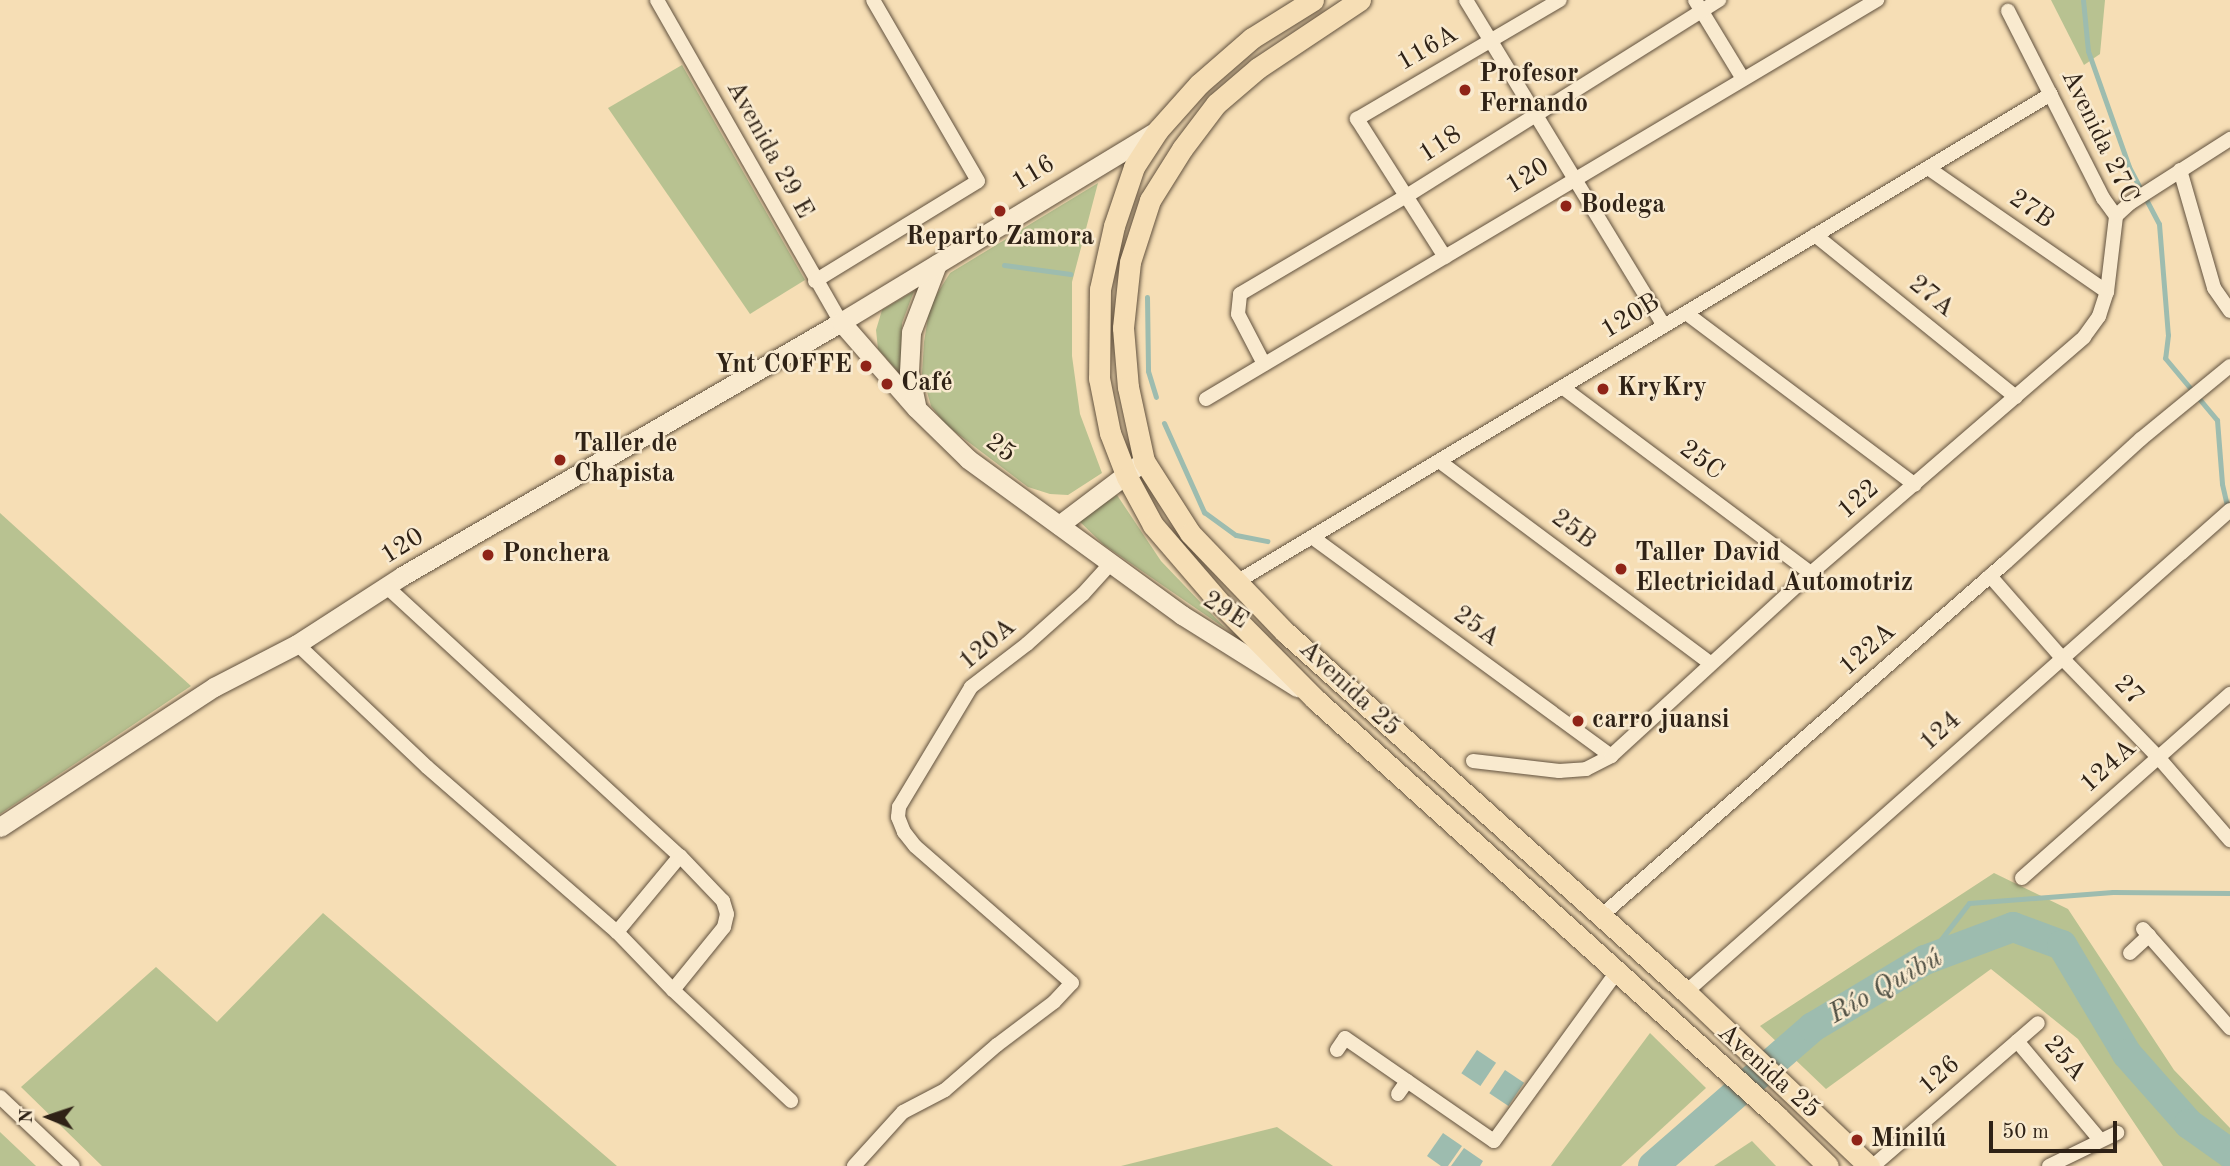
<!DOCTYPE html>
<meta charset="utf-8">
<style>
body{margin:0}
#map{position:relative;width:2230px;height:1166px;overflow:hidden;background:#f6deb5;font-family:"Old Standard TT",serif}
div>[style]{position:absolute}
.green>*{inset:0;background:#b8c291}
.water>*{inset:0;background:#9dbcaf;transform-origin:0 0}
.stream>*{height:5px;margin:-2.5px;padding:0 2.5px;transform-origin:2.5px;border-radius:2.5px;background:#9dbcaf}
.river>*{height:30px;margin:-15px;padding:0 15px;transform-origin:15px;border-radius:15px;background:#9dbcaf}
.roads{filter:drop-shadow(0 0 2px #61513e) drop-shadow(0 0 2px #61513e)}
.street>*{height:14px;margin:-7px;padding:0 7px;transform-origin:7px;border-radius:7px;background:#f9eacf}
.secondary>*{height:19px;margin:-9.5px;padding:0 9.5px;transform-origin:9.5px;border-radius:9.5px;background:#f9eacf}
.primary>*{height:21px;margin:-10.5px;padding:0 10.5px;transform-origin:10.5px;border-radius:10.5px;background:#f6deb5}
.dots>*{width:19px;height:19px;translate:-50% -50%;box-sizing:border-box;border:4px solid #f9eacf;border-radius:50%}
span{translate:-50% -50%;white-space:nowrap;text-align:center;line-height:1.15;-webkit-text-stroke:5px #f9eacf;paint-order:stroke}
.street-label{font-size:26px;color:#2f2216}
.poi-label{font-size:26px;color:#2f2216;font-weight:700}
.left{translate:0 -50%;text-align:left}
.right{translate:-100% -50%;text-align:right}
.water-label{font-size:28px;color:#505044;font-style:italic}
.north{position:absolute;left:14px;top:1082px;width:70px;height:70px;-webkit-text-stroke:5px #f9eacf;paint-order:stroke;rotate:272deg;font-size:19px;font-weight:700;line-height:28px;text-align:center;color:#2f2216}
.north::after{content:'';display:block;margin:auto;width:24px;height:32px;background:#2f2216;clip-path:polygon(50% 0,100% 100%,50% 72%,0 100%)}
.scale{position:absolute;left:1989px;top:1121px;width:128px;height:32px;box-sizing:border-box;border:4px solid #2f2216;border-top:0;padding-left:9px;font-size:21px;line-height:24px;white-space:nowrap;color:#2f2216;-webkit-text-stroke:5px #f9eacf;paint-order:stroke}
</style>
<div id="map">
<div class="green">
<i style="clip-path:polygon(2051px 0,2105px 0,2100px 54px,2084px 65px)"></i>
<i style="clip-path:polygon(682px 65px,805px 280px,750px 314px,608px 108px)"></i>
<i style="clip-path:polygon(1098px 183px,1072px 282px,1072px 356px,1080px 414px,1102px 473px,1068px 495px,1050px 494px,1028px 487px,946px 425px,931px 406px,922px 374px,924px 342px,930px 305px,950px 273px)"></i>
<i style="clip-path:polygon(914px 291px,902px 323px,901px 375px,878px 349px,876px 330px,882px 310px)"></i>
<i style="clip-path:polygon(1117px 495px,1161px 561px,1226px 629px,1104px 545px,1078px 520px)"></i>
<i style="clip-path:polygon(0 513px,191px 686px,0 814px)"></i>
<i style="clip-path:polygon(1994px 873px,2068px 909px,2174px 1070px,2230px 1128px,2230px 1166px,2163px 1166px,2078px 1039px,1991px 969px,1826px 1089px,1760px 1026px)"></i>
<i style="clip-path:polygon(323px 913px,617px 1166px,102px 1166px,21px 1087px,156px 967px,217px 1022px)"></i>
<i style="clip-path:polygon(1650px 1033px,1706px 1088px,1621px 1166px,1551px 1166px)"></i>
<i style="clip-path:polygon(1277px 1127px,1333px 1166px,1121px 1166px)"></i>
<i style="clip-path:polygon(0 1132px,36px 1166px,0 1166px)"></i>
<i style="clip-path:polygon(1752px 1141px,1776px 1166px,1714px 1166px)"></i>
</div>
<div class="water">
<i style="left:1477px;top:1050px;width:23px;height:28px;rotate:34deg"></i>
<i style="left:1505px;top:1070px;width:23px;height:28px;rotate:34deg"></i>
<i style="clip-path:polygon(1443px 1133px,1462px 1146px,1448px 1166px,1441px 1166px,1427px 1156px)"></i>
<i style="clip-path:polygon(1464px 1148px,1483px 1161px,1480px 1166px,1451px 1166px)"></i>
</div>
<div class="stream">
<i style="left:2083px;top:0;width:51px;rotate:84.4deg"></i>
<i style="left:2088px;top:51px;width:123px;rotate:70.5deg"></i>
<i style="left:2129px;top:167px;width:64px;rotate:62.2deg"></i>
<i style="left:2159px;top:224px;width:111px;rotate:85.4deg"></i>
<i style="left:2168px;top:335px;width:23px;rotate:97deg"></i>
<i style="left:2165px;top:358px;width:81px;rotate:50deg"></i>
<i style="left:2217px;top:420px;width:64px;rotate:85.5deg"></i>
<i style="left:2222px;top:484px;width:27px;rotate:77deg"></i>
<i style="left:1004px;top:265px;width:67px;rotate:7.8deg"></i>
<i style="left:1147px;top:297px;width:74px;rotate:89.2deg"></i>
<i style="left:1148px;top:371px;width:27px;rotate:73deg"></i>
<i style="left:1164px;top:423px;width:98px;rotate:65.8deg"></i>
<i style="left:1204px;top:512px;width:39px;rotate:36deg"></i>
<i style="left:1236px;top:535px;width:32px;rotate:11deg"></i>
<i style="left:1925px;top:960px;width:72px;rotate:-52.3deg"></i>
<i style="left:1969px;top:903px;width:144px;rotate:-4.4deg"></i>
<i style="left:2113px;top:892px;width:117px;rotate:0.5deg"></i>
</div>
<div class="river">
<i style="left:1653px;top:1166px;width:212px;rotate:-41deg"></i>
<i style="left:1813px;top:1027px;width:131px;rotate:-30.9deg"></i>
<i style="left:1925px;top:960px;width:94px;rotate:-20.6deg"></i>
<i style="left:2013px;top:927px;width:52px;rotate:20.2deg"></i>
<i style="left:2062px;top:945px;width:127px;rotate:59.2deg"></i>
<i style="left:2127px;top:1054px;width:94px;rotate:48.5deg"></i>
<i style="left:2189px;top:1124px;width:50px;rotate:35.3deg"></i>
</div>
<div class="roads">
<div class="street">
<i style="left:657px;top:0;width:371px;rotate:60.3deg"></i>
<i style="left:1466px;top:0;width:381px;rotate:58.7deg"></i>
<i style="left:1695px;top:0;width:92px;rotate:58.7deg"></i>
<i style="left:1928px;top:168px;width:218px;rotate:34.7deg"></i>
<i style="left:2180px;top:170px;width:123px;rotate:73.9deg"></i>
<i style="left:2214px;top:288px;width:28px;rotate:55deg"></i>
<i style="left:2116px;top:216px;width:19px;rotate:-43deg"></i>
<i style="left:2130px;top:203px;width:119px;rotate:-32.6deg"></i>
<i style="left:1815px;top:235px;width:258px;rotate:38.9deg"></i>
<i style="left:1445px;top:257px;width:164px;rotate:-122.5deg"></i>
<i style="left:1357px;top:119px;width:235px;rotate:-30.4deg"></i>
<i style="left:815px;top:281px;width:191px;rotate:-31.5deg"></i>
<i style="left:978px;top:181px;width:209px;rotate:-120.1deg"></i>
<i style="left:1686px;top:313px;width:286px;rotate:36.9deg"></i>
<i style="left:1264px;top:364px;width:56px;rotate:-117.5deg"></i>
<i style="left:1238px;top:314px;width:20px;rotate:-84deg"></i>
<i style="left:1240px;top:294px;width:191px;rotate:-30.5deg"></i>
<i style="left:1405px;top:197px;width:371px;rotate:-32.1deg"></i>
<i style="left:1562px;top:387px;width:311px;rotate:36.8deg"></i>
<i style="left:1206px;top:399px;width:781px;rotate:-30.74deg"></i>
<i style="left:1439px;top:461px;width:339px;rotate:36.7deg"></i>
<i style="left:1312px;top:537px;width:371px;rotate:36.2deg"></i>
<i style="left:1990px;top:576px;width:109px;rotate:48.7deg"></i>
<i style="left:2062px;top:658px;width:138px;rotate:45.9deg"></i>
<i style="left:2158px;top:757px;width:110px;rotate:49.1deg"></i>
<i style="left:1235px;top:583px;width:951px;rotate:-30.93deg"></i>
<i style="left:387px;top:587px;width:398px;rotate:42.6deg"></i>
<i style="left:680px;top:856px;width:99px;rotate:129.7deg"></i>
<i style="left:297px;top:644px;width:179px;rotate:43.4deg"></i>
<i style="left:427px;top:767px;width:252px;rotate:41deg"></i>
<i style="left:617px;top:932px;width:81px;rotate:46deg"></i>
<i style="left:673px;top:990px;width:162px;rotate:43.2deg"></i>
<i style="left:1473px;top:761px;width:87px;rotate:6.6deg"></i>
<i style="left:1559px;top:771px;width:27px;rotate:-4deg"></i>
<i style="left:1586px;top:769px;width:28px;rotate:-27deg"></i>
<i style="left:1611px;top:756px;width:271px;rotate:-42.5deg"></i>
<i style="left:1811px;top:573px;width:361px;rotate:-40.8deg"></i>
<i style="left:2084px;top:337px;width:26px;rotate:-54deg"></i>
<i style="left:2099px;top:316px;width:25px;rotate:-72deg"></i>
<i style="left:2107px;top:292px;width:77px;rotate:-83.2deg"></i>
<i style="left:2116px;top:216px;width:22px;rotate:-126deg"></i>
<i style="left:2103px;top:198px;width:210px;rotate:-116.9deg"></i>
<i style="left:2022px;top:878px;width:278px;rotate:-41.5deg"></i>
<i style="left:1601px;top:916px;width:536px;rotate:-41.15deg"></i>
<i style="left:2005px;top:563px;width:184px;rotate:-42.4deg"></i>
<i style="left:2141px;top:439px;width:115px;rotate:-39.4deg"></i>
<i style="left:2143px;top:929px;width:132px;rotate:48.7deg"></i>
<i style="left:2130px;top:953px;width:26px;rotate:-43deg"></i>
<i style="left:673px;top:990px;width:81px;rotate:-51deg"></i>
<i style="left:724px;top:927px;width:13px;rotate:-77deg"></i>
<i style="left:727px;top:914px;width:14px;rotate:-107deg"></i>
<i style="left:723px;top:901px;width:62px;rotate:-133.7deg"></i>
<i style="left:1686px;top:992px;width:727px;rotate:-41.54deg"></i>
<i style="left:2017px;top:1041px;width:129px;rotate:50deg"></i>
<i style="left:1337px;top:1050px;width:14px;rotate:-56deg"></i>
<i style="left:1345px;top:1038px;width:181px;rotate:34.7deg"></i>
<i style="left:1494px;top:1141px;width:208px;rotate:-54deg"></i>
<i style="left:1398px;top:1094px;width:16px;rotate:-55deg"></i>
<i style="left:0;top:1097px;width:100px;rotate:43.4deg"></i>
<i style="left:854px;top:1166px;width:73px;rotate:-47.8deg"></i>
<i style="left:903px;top:1112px;width:47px;rotate:-27.6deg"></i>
<i style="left:945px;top:1090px;width:69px;rotate:-40.9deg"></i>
<i style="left:997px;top:1045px;width:71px;rotate:-37deg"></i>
<i style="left:1054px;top:1002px;width:26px;rotate:-47deg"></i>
<i style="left:1072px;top:983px;width:208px;rotate:-138.9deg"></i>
<i style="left:915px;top:846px;width:18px;rotate:-128deg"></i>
<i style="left:904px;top:832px;width:16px;rotate:-112deg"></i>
<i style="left:898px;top:817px;width:10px;rotate:-84deg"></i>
<i style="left:899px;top:807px;width:140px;rotate:-59deg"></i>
<i style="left:971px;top:687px;width:71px;rotate:-37.5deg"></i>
<i style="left:1027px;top:644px;width:75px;rotate:-41.8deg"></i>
<i style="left:1083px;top:594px;width:42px;rotate:-47.9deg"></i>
<i style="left:1873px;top:1166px;width:218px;rotate:-40.9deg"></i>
<i style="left:2049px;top:1166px;width:76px;rotate:-25.9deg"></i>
</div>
<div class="secondary">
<i style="left:841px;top:322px;width:114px;rotate:48.9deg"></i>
<i style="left:916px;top:408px;width:73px;rotate:44.4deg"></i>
<i style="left:968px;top:459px;width:265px;rotate:36.1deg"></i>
<i style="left:1182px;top:615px;width:136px;rotate:32.1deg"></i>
<i style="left:916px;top:405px;width:34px;rotate:-102deg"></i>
<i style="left:909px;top:372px;width:40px;rotate:-87.1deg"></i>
<i style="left:911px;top:332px;width:73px;rotate:-69.1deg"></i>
<i style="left:1059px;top:525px;width:106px;rotate:-37deg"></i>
<i style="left:0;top:827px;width:256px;rotate:-33.2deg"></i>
<i style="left:214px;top:687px;width:93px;rotate:-27.4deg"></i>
<i style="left:297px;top:644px;width:125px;rotate:-32.9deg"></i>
<i style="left:402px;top:576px;width:507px;rotate:-30.05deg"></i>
<i style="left:841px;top:322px;width:371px;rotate:-31.2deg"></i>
</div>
<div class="primary">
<i style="left:1313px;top:0;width:72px;rotate:148.1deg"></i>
<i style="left:1252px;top:38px;width:70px;rotate:139deg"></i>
<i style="left:1199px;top:84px;width:62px;rotate:131.7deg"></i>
<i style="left:1158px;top:130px;width:44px;rotate:123deg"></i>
<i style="left:1134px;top:167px;width:62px;rotate:108.7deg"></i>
<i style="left:1114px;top:226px;width:65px;rotate:102.5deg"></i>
<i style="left:1100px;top:289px;width:89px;rotate:90.6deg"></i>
<i style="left:1099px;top:378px;width:56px;rotate:78.7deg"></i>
<i style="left:1110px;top:433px;width:47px;rotate:68.9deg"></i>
<i style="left:1127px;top:477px;width:55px;rotate:61.6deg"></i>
<i style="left:1153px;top:525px;width:104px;rotate:49.3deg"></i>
<i style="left:1221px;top:604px;width:134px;rotate:45.3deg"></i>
<i style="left:1315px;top:699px;width:622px;rotate:42.07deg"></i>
<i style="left:1777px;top:1116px;width:71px;rotate:44.4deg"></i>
<i style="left:1360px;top:0;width:123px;rotate:146.3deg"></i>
<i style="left:1258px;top:68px;width:55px;rotate:139.4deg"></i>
<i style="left:1216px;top:104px;width:56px;rotate:127.1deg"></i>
<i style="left:1182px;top:149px;width:60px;rotate:122.1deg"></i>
<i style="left:1150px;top:200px;width:65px;rotate:107.9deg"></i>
<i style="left:1130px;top:262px;width:66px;rotate:96.1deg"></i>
<i style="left:1123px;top:328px;width:59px;rotate:85.2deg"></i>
<i style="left:1128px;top:387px;width:76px;rotate:77.8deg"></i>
<i style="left:1144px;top:461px;width:85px;rotate:57.4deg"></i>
<i style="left:1190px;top:533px;width:137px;rotate:46.2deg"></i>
<i style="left:1285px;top:632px;width:539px;rotate:41.92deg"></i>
<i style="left:1686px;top:992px;width:253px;rotate:43.6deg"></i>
</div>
</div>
<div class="dots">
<i style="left:1465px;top:90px;background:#8f2418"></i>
<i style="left:1566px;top:206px;background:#8f2418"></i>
<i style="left:1000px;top:211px;background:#8f2418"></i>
<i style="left:866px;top:366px;background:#8f2418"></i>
<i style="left:887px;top:384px;background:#8f2418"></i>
<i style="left:1603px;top:389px;background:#8f2418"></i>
<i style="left:560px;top:460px;background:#8f2418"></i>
<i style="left:488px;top:555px;background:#8f2418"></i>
<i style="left:1621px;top:569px;background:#8f2418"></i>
<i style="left:1578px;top:721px;background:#8f2418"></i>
<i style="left:1857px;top:1140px;background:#8f2418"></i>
</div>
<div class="street-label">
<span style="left:1428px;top:49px;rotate:-30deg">116A</span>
<span style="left:2099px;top:137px;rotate:64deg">Avenida 27C</span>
<span style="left:1441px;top:145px;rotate:-33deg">118</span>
<span style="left:769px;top:150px;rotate:61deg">Avenida 29 E</span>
<span style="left:1034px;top:174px;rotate:-31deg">116</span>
<span style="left:1528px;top:177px;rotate:-31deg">120</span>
<span style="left:2031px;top:210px;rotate:35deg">27B</span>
<span style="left:1931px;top:297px;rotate:39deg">27A</span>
<span style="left:1631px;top:317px;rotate:-31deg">120B</span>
<span style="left:1000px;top:449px;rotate:37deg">25</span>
<span style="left:1701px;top:461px;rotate:37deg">25C</span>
<span style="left:1859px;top:500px;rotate:-41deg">122</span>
<span style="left:1573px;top:530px;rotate:37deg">25B</span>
<span style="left:403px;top:547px;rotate:-32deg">120</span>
<span style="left:1225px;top:611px;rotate:32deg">29E</span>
<span style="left:1476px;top:627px;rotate:36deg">25A</span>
<span style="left:988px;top:645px;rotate:-40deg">120A</span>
<span style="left:1868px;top:650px;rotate:-41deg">122A</span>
<span style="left:1349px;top:689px;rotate:43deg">Avenida 25</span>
<span style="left:2128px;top:691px;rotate:46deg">27</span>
<span style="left:1941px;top:732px;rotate:-42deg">124</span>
<span style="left:2109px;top:767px;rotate:-42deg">124A</span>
<span style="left:2064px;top:1059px;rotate:50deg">25A</span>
<span style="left:1768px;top:1072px;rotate:42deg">Avenida 25</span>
<span style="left:1940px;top:1076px;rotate:-41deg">126</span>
</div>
<div class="poi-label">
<span class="left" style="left:1479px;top:90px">Profesor<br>Fernando</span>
<span class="left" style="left:1580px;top:206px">Bodega</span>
<span style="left:1000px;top:238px">Reparto Zamora</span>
<span class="right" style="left:852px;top:366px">Ynt COFFE</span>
<span class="left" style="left:901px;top:384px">Café</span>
<span class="left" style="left:1617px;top:389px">KryKry</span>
<span class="left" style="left:574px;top:460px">Taller de<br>Chapista</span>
<span class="left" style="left:1635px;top:569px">Taller David<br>Electricidad Automotriz</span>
<span class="left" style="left:502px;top:555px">Ponchera</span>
<span class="left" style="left:1592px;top:721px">carro juansi</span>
<span class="left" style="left:1871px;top:1140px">Minilú</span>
</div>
<div class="water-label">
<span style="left:1886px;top:987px;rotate:-29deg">Río Quibú</span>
</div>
<div class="north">N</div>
<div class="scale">50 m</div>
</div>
